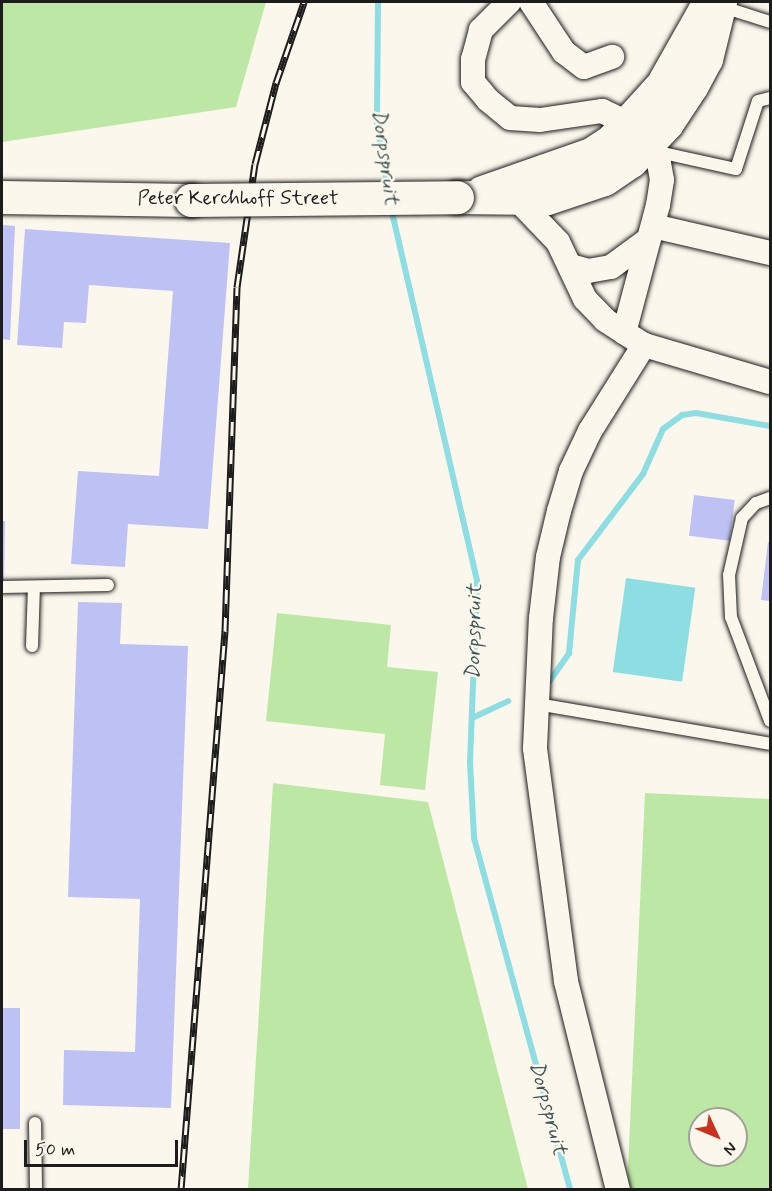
<!DOCTYPE html>
<style>
body{margin:0}
#map{position:relative;width:772px;height:1191px;overflow:hidden;background:#fbf7ec;font-family:Mynerve,sans-serif}
div>[style]{position:absolute}
.green>*{inset:0;background:#bce7a4}
.water>*{inset:0;background:#8cdee3;transform-origin:0 0}
.stream>*{height:6px;margin:-3px;padding:0 3px;transform-origin:3px;border-radius:3px;background:#8cdee3}
.building>*{inset:0;background:#bec1f3;transform-origin:0 0}
.roads{filter:drop-shadow(0 0 2px #1c1c1c) drop-shadow(0 0 2px #1c1c1c)}
.lane>*{height:12px;margin:-6px;padding:0 6px;transform-origin:6px;border-radius:6px;background:#fbf7ec}
.street>*{height:24px;margin:-12px;padding:0 12px;transform-origin:12px;border-radius:12px;background:#fbf7ec}
.secondary>*{height:33px;margin:-16.5px;padding:0 16.5px;transform-origin:16.5px;border-radius:16.5px;background:#fbf7ec}
.rail>*{height:7px;margin-top:-3.5px;transform-origin:0;background:repeating-linear-gradient(90deg,#fbf7ec 0 14px,#1c1c1c 0 28px);box-sizing:border-box;border-block:2px solid #1c1c1c}
.bridges{filter:drop-shadow(0 0 2px #1c1c1c) drop-shadow(0 0 2px #1c1c1c)}
.secondary-bridge>*{height:33px;margin:-16.5px;padding:0 16.5px;transform-origin:16.5px;border-radius:16.5px;background:#fbf7ec}
span{translate:-50% -50%;white-space:nowrap;text-align:center;line-height:1.15;-webkit-text-stroke:5px #fbf7ec;paint-order:stroke}
.street-label{font-size:20px;color:#1c1c1c}
.water-label{font-size:21px;color:#3e5658;font-style:italic}
.frame{position:absolute;inset:0;border:3px solid #1c1c1c;pointer-events:none}
.north{position:absolute;left:688px;top:1107px;width:60px;height:60px;box-sizing:border-box;background:#fbf7ec;border:2px solid #a29f99;border-radius:50%;rotate:134deg;font-size:16px;font-weight:700;line-height:24px;text-align:center;color:#1c1c1c}
.north::after{content:'';display:block;margin:auto;width:21px;height:27px;background:#c8321e;clip-path:polygon(50% 0,100% 100%,50% 72%,0 100%)}
.scale{position:absolute;left:24px;top:1140px;width:154px;height:27px;box-sizing:border-box;border:3px solid #1c1c1c;border-top:0;padding-left:8px;font-size:18px;line-height:21px;white-space:nowrap;color:#1c1c1c;-webkit-text-stroke:4px #fbf7ec;paint-order:stroke}
</style>
<div id="map">
<div class="green">
<i style="clip-path:polygon(2px 2px,266px 2px,236px 107px,2px 142px)"></i>
<i style="clip-path:polygon(277px 613px,391px 625px,387px 667px,438px 672px,425px 790px,380px 785px,385px 734px,266px 721px)"></i>
<i style="clip-path:polygon(273px 783px,428px 802px,528px 1189px,248px 1189px)"></i>
<i style="clip-path:polygon(evenodd,645px 793px,770px 799px,770px 1189px,627px 1190px,645px 793px,700px 1119px,736px 1119px,736px 1155px,700px 1155px,700px 1119px)"></i>
</div>
<div class="water">
<i style="left:626px;top:578px;width:70px;height:95px;rotate:8deg"></i>
</div>
<div class="stream">
<i style="left:378px;top:2px;width:123px;rotate:90.5deg"></i>
<i style="left:377px;top:125px;width:65px;rotate:80.2deg"></i>
<i style="left:391px;top:208px;width:382px;rotate:77deg"></i>
<i style="left:477px;top:580px;width:183px;rotate:92.2deg"></i>
<i style="left:470px;top:763px;width:75px;rotate:86.9deg"></i>
<i style="left:474px;top:838px;width:365px;rotate:74.7deg"></i>
<i style="left:549px;top:682px;width:35px;rotate:-55deg"></i>
<i style="left:569px;top:653px;width:93px;rotate:-84.5deg"></i>
<i style="left:578px;top:560px;width:108px;rotate:-52.9deg"></i>
<i style="left:643px;top:474px;width:49px;rotate:-66deg"></i>
<i style="left:663px;top:429px;width:24px;rotate:-36deg"></i>
<i style="left:682px;top:415px;width:14px;rotate:-8deg"></i>
<i style="left:696px;top:413px;width:75px;rotate:10deg"></i>
<i style="left:472px;top:718px;width:40px;rotate:-25deg"></i>
</div>
<div class="building">
<i style="clip-path:polygon(2px 225px,15px 226px,10px 340px,2px 339px)"></i>
<i style="clip-path:polygon(25px 229px,230px 243px,208px 529px,128px 524px,125px 567px,71px 564px,78px 471px,159px 476px,173px 291px,89px 285px,86px 323px,64px 322px,62px 348px,17px 345px)"></i>
<i style="left:694px;top:495px;width:41px;height:41px;rotate:7deg"></i>
<i style="clip-path:polygon(2px 521px,5px 521px,4px 586px,2px 586px)"></i>
<i style="clip-path:polygon(768px 542px,770px 542px,770px 601px,761px 600px)"></i>
<i style="clip-path:polygon(78px 602px,122px 603px,120px 644px,188px 646px,171px 1108px,63px 1105px,64px 1050px,135px 1052px,140px 899px,68px 897px)"></i>
<i style="left:2px;top:1008px;width:18px;height:121px"></i>
</div>
<div class="roads">
<div class="lane">
<i style="left:720px;top:6px;width:52px;rotate:17.7deg"></i>
<i style="left:654px;top:151px;width:84px;rotate:12.4deg"></i>
<i style="left:736px;top:169px;width:71px;rotate:-72.1deg"></i>
<i style="left:758px;top:101px;width:12px;rotate:-14deg"></i>
<i style="left:770px;top:498px;width:15px;rotate:160deg"></i>
<i style="left:756px;top:503px;width:21px;rotate:133deg"></i>
<i style="left:742px;top:518px;width:58px;rotate:102.8deg"></i>
<i style="left:729px;top:575px;width:42px;rotate:87.3deg"></i>
<i style="left:731px;top:617px;width:111px;rotate:69.4deg"></i>
<i style="left:2px;top:587px;width:106px;rotate:-1.1deg"></i>
<i style="left:32px;top:646px;width:59px;rotate:-88.1deg"></i>
<i style="left:537px;top:704px;width:236px;rotate:9.7deg"></i>
<i style="left:35px;top:1123px;width:67px;rotate:89.1deg"></i>
</div>
<div class="street">
<i style="left:509px;top:2px;width:40px;rotate:135deg"></i>
<i style="left:481px;top:30px;width:30px;rotate:105deg"></i>
<i style="left:473px;top:59px;width:23px;rotate:90deg"></i>
<i style="left:473px;top:82px;width:23px;rotate:50deg"></i>
<i style="left:488px;top:100px;width:28px;rotate:39deg"></i>
<i style="left:510px;top:118px;width:30px;rotate:4deg"></i>
<i style="left:540px;top:120px;width:63px;rotate:-8.3deg"></i>
<i style="left:602px;top:111px;width:31px;rotate:25deg"></i>
<i style="left:630px;top:124px;width:28px;rotate:46deg"></i>
<i style="left:649px;top:144px;width:21px;rotate:62deg"></i>
<i style="left:659px;top:163px;width:17px;rotate:80deg"></i>
<i style="left:662px;top:180px;width:25px;rotate:99deg"></i>
<i style="left:658px;top:205px;width:132px;rotate:104.9deg"></i>
<i style="left:531px;top:2px;width:60px;rotate:56.6deg"></i>
<i style="left:564px;top:52px;width:25px;rotate:37deg"></i>
<i style="left:584px;top:67px;width:30px;rotate:-20deg"></i>
<i style="left:510px;top:192px;width:69px;rotate:46.2deg"></i>
<i style="left:558px;top:242px;width:63px;rotate:64.7deg"></i>
<i style="left:585px;top:299px;width:29px;rotate:46deg"></i>
<i style="left:605px;top:320px;width:46px;rotate:32.7deg"></i>
<i style="left:644px;top:345px;width:131px;rotate:16.4deg"></i>
<i style="left:653px;top:226px;width:120px;rotate:13deg"></i>
<i style="left:571px;top:266px;width:18px;rotate:16deg"></i>
<i style="left:588px;top:271px;width:23px;rotate:-10deg"></i>
<i style="left:611px;top:267px;width:47px;rotate:-36.4deg"></i>
<i style="left:618px;top:1190px;width:215px;rotate:-104deg"></i>
<i style="left:566px;top:981px;width:235px;rotate:-97.6deg"></i>
<i style="left:535px;top:748px;width:130px;rotate:-87.4deg"></i>
<i style="left:541px;top:618px;width:61px;rotate:-83.5deg"></i>
<i style="left:548px;top:557px;width:47px;rotate:-76.6deg"></i>
<i style="left:559px;top:511px;width:42px;rotate:-73.3deg"></i>
<i style="left:571px;top:471px;width:44px;rotate:-64.6deg"></i>
<i style="left:590px;top:431px;width:102px;rotate:-57.9deg"></i>
</div>
<div class="secondary">
<i style="left:482px;top:192px;width:115px;rotate:-19.2deg"></i>
<i style="left:591px;top:154px;width:24px;rotate:-33deg"></i>
<i style="left:611px;top:141px;width:76px;rotate:-47.7deg"></i>
<i style="left:662px;top:85px;width:95px;rotate:-60.5deg"></i>
<i style="left:2px;top:197px;width:189px;rotate:0.9deg"></i>
<i style="left:457px;top:197px;width:90px;rotate:0.6deg"></i>
<i style="left:547px;top:198px;width:60px;rotate:-18.4deg"></i>
<i style="left:604px;top:179px;width:32px;rotate:-34deg"></i>
<i style="left:631px;top:161px;width:52px;rotate:-46.5deg"></i>
<i style="left:667px;top:123px;width:45px;rotate:-56.7deg"></i>
<i style="left:692px;top:85px;width:30px;rotate:-62deg"></i>
<i style="left:706px;top:59px;width:59px;rotate:-76.2deg"></i>
</div>
</div>
<div class="rail">
<i style="left:181px;top:1190px;width:561px;rotate:-85.5deg"></i>
<i style="left:225px;top:631px;width:344px;rotate:-88deg"></i>
<i style="left:237px;top:287px;width:124px;rotate:-81.7deg"></i>
<i style="left:255px;top:164px;width:84px;rotate:-75.5deg"></i>
<i style="left:276px;top:83px;width:86px;rotate:-70.9deg"></i>
</div>
<div class="bridges">
<div class="secondary-bridge">
<i style="left:191px;top:200px;width:266px;rotate:-0.6deg"></i>
</div>
</div>
<div class="street-label">
<span style="left:238px;top:198px">Peter Kerchhoff Street</span>
</div>
<div class="water-label">
<span style="left:385px;top:157px;rotate:82deg">Dorpspruit</span>
<span style="left:474px;top:632px;rotate:-89deg">Dorpspruit</span>
<span style="left:548px;top:1108px;rotate:75deg">Dorpspruit</span>
</div>
<div class="frame"></div>
<div class="north">N</div>
<div class="scale">50 m</div>
</div>
